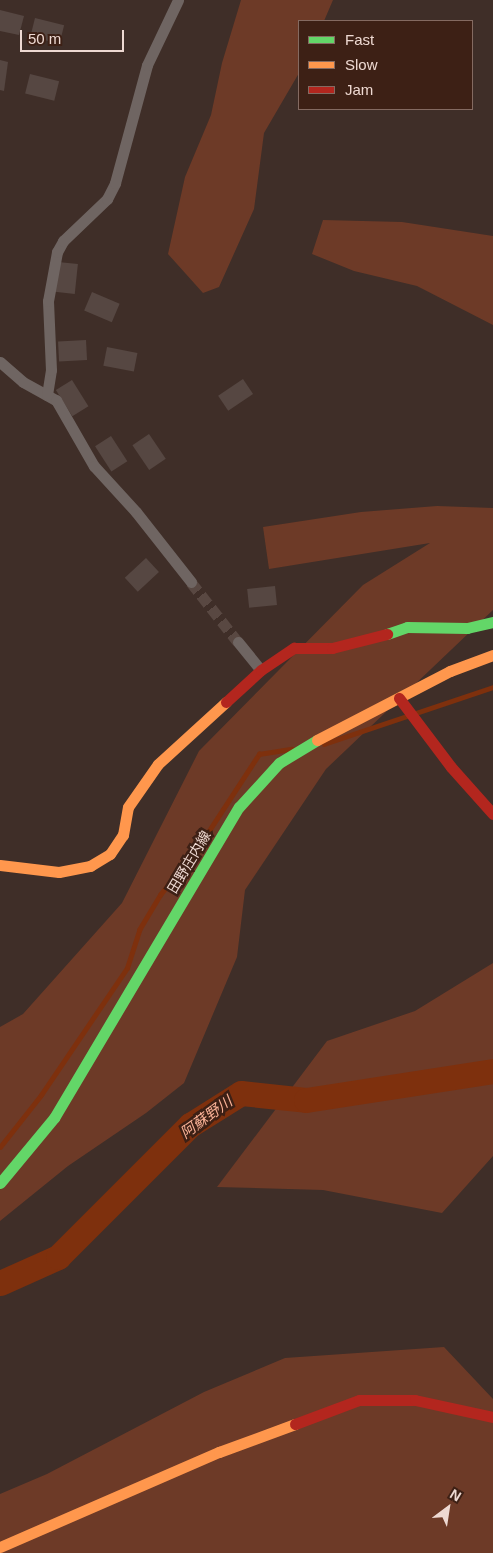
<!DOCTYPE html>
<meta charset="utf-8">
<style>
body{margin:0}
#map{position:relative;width:493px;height:1553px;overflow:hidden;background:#3f2e28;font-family:Arial,"Noto Sans JP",sans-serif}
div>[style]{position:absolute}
.green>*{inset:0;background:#6d3a27}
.stream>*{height:4.5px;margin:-2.25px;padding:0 2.25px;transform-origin:2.25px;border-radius:2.25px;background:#7e300d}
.river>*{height:25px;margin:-12.5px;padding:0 12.5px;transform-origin:12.5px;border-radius:12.5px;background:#7e300d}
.building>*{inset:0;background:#564742;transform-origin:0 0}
.street-tunnel>*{height:11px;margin-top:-5.5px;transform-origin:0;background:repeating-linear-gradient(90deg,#594842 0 11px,transparent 0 16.5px)}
.street>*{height:11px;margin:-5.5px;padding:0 5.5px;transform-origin:5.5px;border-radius:5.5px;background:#6f6562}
.fast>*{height:11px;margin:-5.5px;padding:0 5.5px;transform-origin:5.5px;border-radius:5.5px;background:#63d668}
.slow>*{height:11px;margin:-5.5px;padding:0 5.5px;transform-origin:5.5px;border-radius:5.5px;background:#ff974d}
.jam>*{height:11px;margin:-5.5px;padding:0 5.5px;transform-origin:5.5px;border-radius:5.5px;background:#b3261e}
span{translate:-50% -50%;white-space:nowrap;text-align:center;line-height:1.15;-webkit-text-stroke:5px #3d2015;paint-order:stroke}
.street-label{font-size:14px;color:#eed9d2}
.water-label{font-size:15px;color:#f9b196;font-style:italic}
.legend{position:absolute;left:298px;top:20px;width:175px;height:90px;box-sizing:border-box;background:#3d2015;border:1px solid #846a61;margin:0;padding:6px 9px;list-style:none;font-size:15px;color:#eed9d2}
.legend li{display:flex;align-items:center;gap:10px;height:25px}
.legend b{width:25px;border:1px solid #846a61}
.north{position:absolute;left:423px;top:1483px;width:50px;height:50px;-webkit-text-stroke:4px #3d2015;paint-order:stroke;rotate:31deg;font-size:14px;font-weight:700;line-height:20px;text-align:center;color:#eed9d2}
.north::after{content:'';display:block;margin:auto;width:18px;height:22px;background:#eed9d2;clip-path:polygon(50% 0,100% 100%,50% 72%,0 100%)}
.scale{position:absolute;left:20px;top:30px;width:104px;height:22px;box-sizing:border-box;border:2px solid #eed9d2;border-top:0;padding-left:6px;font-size:15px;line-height:18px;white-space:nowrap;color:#eed9d2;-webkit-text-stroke:4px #3d2015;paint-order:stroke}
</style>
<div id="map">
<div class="green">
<i style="clip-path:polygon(241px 0,333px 0,324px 21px,299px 21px,299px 73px,264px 133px,254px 209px,219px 287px,203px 293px,168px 254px,185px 177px,211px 115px,222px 63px)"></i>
<i style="clip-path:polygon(323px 220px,402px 222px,493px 236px,493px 325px,417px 286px,354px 271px,312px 254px)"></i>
<i style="clip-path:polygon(437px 506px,493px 508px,493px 610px,326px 769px,245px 890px,237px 957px,184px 1083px,146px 1113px,68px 1166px,0 1221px,0 1027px,23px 1014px,122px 903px,199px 751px,363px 585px,430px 543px,269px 569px,263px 527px,361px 512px)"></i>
<i style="clip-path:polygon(493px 963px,493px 1156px,442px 1213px,323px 1190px,217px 1187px,327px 1041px,415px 1011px)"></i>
<i style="clip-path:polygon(444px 1347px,493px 1399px,493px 1553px,0 1553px,0 1494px,47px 1474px,204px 1392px,285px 1358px)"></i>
</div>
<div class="stream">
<i style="left:324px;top:744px;width:178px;rotate:-18.6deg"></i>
<i style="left:0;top:1147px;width:66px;rotate:-51.7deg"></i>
<i style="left:41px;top:1095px;width:153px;rotate:-55.9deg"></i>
<i style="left:127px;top:968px;width:40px;rotate:-72deg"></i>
<i style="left:139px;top:930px;width:41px;rotate:-59deg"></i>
<i style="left:160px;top:895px;width:63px;rotate:-51.5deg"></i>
<i style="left:199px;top:846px;width:110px;rotate:-56.9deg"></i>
<i style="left:259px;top:754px;width:33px;rotate:-9deg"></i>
</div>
<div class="river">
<i style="left:0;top:1283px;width:64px;rotate:-24.1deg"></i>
<i style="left:58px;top:1257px;width:187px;rotate:-45deg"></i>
<i style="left:190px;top:1125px;width:60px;rotate:-32.1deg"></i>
<i style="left:241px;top:1093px;width:65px;rotate:6.1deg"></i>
<i style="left:306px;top:1100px;width:189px;rotate:-8.8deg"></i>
</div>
<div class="building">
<i style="clip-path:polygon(0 10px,24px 16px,19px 35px,0 31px)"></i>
<i style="left:35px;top:18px;width:30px;height:19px;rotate:14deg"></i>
<i style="clip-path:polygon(0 60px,8px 62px,4px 91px,0 90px)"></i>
<i style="left:30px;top:74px;width:30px;height:20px;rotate:14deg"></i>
<i style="left:58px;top:262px;width:20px;height:30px;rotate:6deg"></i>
<i style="left:92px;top:292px;width:30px;height:20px;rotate:23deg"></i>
<i style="left:86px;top:340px;width:20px;height:28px;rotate:87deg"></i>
<i style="left:107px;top:347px;width:31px;height:19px;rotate:11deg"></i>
<i style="left:243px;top:379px;width:18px;height:30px;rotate:56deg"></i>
<i style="left:72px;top:380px;width:31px;height:19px;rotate:58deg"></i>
<i style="left:149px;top:434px;width:30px;height:20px;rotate:56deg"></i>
<i style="left:111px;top:436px;width:30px;height:19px;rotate:57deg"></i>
<i style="left:146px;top:558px;width:19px;height:29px;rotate:47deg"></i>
<i style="left:275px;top:586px;width:19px;height:28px;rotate:84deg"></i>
</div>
<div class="street-tunnel">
<i style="left:191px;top:582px;width:76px;rotate:51.9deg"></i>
</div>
<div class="street">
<i style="left:0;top:362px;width:30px;rotate:41deg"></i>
<i style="left:23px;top:382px;width:38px;rotate:29deg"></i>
<i style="left:56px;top:400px;width:76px;rotate:60.1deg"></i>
<i style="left:94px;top:466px;width:62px;rotate:47.6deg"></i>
<i style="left:136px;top:512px;width:89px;rotate:51.8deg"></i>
<i style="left:47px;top:395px;width:25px;rotate:-81deg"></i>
<i style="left:51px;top:370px;width:69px;rotate:-92.5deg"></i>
<i style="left:48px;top:301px;width:50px;rotate:-79.6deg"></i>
<i style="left:57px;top:252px;width:13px;rotate:-61deg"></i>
<i style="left:63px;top:241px;width:61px;rotate:-43.7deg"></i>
<i style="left:107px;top:199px;width:18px;rotate:-63deg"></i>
<i style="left:115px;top:183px;width:122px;rotate:-74.8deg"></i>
<i style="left:147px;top:65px;width:72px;rotate:-64.5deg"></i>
<i style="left:238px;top:642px;width:36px;rotate:51deg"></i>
</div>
<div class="fast">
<i style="left:387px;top:634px;width:21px;rotate:-19deg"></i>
<i style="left:407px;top:627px;width:60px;rotate:1deg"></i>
<i style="left:467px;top:628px;width:27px;rotate:-13deg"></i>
<i style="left:0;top:1183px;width:85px;rotate:-50.3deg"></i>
<i style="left:54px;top:1118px;width:362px;rotate:-59.3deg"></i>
<i style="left:239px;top:807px;width:59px;rotate:-47.7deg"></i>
<i style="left:279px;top:763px;width:44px;rotate:-31.2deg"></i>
</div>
<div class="slow">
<i style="left:317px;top:740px;width:150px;rotate:-27.4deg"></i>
<i style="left:450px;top:671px;width:46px;rotate:-20.4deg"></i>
<i style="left:0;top:865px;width:59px;rotate:6.8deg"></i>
<i style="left:59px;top:872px;width:32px;rotate:-11deg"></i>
<i style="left:90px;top:866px;width:23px;rotate:-31deg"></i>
<i style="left:110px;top:854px;width:23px;rotate:-56deg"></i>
<i style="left:123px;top:835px;width:28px;rotate:-80deg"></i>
<i style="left:128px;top:807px;width:52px;rotate:-55.1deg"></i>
<i style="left:158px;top:764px;width:92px;rotate:-42.4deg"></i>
<i style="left:0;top:1547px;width:239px;rotate:-23.5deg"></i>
<i style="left:219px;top:1452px;width:81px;rotate:-20.2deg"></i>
</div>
<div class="jam">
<i style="left:399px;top:698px;width:86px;rotate:53deg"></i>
<i style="left:451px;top:767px;width:63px;rotate:48.2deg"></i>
<i style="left:226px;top:702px;width:47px;rotate:-42.4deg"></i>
<i style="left:261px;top:670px;width:40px;rotate:-34deg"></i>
<i style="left:294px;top:648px;width:38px"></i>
<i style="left:332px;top:648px;width:57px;rotate:-14.3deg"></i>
<i style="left:295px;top:1424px;width:68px;rotate:-20.6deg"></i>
<i style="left:359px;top:1400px;width:56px"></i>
<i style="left:415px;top:1400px;width:80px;rotate:12.3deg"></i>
</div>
<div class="street-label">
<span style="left:189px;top:862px;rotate:-59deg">田野庄内線</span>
</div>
<div class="water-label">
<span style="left:206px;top:1117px;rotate:-36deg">阿蘇野川</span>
</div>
<ul class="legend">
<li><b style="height:6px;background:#63d668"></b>Fast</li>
<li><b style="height:6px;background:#ff974d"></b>Slow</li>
<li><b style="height:6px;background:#b3261e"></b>Jam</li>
</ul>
<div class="north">N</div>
<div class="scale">50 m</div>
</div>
